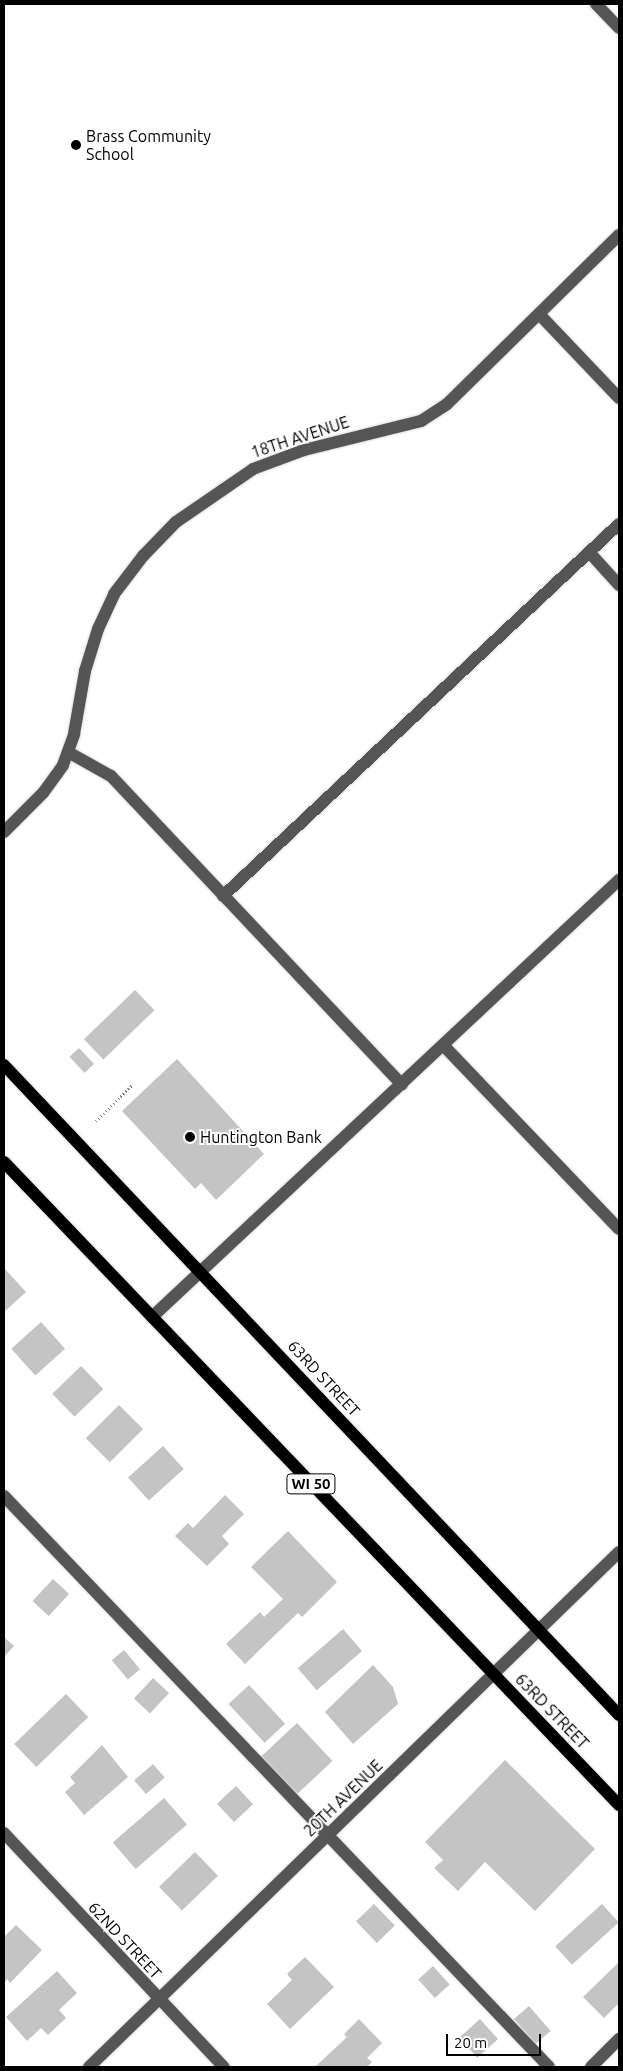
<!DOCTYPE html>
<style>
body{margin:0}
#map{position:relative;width:623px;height:2071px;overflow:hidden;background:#fff;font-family:Ubuntu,sans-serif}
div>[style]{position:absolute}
.building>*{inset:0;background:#c4c4c4;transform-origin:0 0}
.path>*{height:3px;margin-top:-1.5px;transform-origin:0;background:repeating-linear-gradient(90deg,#777 0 1px,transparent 0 3.5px)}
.roads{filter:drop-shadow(0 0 1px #dbdbdb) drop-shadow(0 0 1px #dbdbdb)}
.minor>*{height:12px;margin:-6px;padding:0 6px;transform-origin:6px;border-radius:6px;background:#555}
.major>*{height:12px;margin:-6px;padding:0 6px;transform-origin:6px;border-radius:6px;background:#000}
.dots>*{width:14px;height:14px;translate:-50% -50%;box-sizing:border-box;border:2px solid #fff;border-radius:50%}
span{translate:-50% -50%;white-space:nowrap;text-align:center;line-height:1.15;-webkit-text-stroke:4px #fff;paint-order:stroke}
.shield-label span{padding:1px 4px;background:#fff;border:1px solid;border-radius:4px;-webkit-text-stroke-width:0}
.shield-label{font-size:15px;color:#000;font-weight:700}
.poi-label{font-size:16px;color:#000}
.left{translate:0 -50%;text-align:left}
.street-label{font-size:16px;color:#000}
.frame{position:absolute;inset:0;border:5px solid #000;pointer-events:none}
.scale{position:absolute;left:446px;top:2034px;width:95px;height:22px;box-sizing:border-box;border:2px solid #000;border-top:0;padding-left:6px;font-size:15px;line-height:18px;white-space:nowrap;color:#000;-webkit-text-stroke:4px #fff;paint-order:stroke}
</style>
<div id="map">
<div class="building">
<i style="left:135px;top:990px;width:28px;height:71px;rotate:46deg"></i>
<i style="left:79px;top:1048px;width:22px;height:13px;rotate:47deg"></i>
<i style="clip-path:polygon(177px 1059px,264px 1154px,216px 1200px,201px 1183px,195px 1189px,122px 1111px)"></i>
<i style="clip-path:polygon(4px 1268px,26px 1292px,4px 1312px)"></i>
<i style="left:41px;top:1322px;width:36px;height:40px;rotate:48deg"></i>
<i style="left:81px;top:1366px;width:32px;height:40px;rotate:46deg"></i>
<i style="left:119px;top:1405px;width:34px;height:47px;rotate:45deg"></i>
<i style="left:163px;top:1446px;width:31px;height:47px;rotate:48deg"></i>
<i style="clip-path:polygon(225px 1495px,244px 1514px,222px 1536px,229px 1544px,207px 1566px,175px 1536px,188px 1523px,193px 1528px)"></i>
<i style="clip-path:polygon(288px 1531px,337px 1582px,302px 1617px,298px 1613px,245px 1664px,226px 1644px,260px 1612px,264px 1617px,283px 1599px,251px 1567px)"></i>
<i style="left:53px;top:1579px;width:22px;height:30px;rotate:43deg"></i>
<i style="left:343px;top:1629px;width:29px;height:60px;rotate:49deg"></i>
<i style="clip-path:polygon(4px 1637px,14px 1646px,4px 1657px)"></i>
<i style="left:124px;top:1650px;width:25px;height:16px;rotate:50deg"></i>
<i style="clip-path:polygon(373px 1665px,393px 1687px,398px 1704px,353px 1744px,325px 1712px)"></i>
<i style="left:153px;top:1678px;width:22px;height:28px;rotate:43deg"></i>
<i style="left:249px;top:1685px;width:53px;height:28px;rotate:47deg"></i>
<i style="left:66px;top:1694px;width:32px;height:72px;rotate:46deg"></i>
<i style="left:297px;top:1723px;width:52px;height:49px;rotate:47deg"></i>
<i style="clip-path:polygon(102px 1745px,128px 1777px,84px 1815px,65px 1792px,75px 1783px,70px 1777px)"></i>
<i style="clip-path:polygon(505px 1760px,595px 1849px,535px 1911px,485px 1862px,458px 1891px,434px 1868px,443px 1860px,425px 1842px)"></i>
<i style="left:153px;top:1764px;width:18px;height:25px;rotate:49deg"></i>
<i style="left:236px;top:1786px;width:25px;height:26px;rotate:47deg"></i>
<i style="left:164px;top:1798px;width:35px;height:68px;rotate:49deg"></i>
<i style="left:195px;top:1852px;width:33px;height:50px;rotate:46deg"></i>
<i style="left:374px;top:1904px;width:30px;height:25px;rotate:46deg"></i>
<i style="left:602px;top:1904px;width:25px;height:63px;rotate:48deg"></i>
<i style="clip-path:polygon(16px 1925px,42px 1950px,10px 1983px,7px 1979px,4px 1983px,4px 1937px)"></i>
<i style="clip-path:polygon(305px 1957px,334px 1987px,290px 2029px,267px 2004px,292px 1980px,287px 1974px)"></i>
<i style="clip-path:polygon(619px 1962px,619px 2003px,604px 2018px,583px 1997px)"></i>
<i style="left:433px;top:1966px;width:25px;height:20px;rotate:48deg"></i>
<i style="clip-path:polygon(57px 1971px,77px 1993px,59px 2010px,66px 2018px,48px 2035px,41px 2028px,27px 2041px,6px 2017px)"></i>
<i style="left:529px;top:2006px;width:33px;height:20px;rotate:49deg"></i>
<i style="clip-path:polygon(359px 2019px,382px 2043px,367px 2058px,372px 2062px,367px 2067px,315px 2067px,347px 2037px,344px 2034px)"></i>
<i style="left:480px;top:2019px;width:27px;height:28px;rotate:48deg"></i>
</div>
<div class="path">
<i style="left:96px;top:1121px;width:52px;rotate:-45deg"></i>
</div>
<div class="roads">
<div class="minor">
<i style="left:596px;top:4px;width:33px;rotate:46deg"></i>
<i style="left:539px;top:314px;width:116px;rotate:46.4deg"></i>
<i style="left:589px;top:552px;width:45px;rotate:47.7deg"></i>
<i style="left:68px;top:752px;width:49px;rotate:29.2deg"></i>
<i style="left:111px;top:776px;width:424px;rotate:46.7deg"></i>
<i style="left:4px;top:832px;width:55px;rotate:-45deg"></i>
<i style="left:43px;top:793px;width:34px;rotate:-54deg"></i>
<i style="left:63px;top:765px;width:33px;rotate:-70deg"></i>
<i style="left:74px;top:734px;width:64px;rotate:-80.1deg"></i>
<i style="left:85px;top:671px;width:44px;rotate:-72.8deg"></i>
<i style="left:98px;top:629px;width:38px;rotate:-65deg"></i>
<i style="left:114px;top:594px;width:48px;rotate:-52.7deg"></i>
<i style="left:143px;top:556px;width:47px;rotate:-45.9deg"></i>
<i style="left:176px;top:522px;width:93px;rotate:-34.5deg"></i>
<i style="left:253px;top:469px;width:54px;rotate:-20.4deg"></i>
<i style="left:304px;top:450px;width:121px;rotate:-13.9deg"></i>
<i style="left:421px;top:421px;width:31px;rotate:-33deg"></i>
<i style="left:447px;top:404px;width:241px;rotate:-44.5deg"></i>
<i style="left:223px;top:896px;width:543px;rotate:-43.21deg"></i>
<i style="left:444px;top:1046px;width:253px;rotate:46.3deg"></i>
<i style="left:152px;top:1317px;width:640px;rotate:-43.1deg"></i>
<i style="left:4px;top:1496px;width:789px;rotate:46.33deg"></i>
<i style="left:4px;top:1833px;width:321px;rotate:46.8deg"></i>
<i style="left:89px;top:2067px;width:739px;rotate:-44.18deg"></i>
<i style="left:591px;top:2067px;width:40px;rotate:-45deg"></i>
</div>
<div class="major">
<i style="left:4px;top:1065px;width:895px;rotate:46.58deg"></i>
<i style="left:4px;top:1162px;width:890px;rotate:46.28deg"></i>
</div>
</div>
<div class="dots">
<i style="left:76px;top:145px;background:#000"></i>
<i style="left:190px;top:1137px;background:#000"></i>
</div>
<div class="shield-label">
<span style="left:311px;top:1484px">WI 50</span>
</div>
<div class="poi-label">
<span class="left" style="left:86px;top:145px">Brass Community<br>School</span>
<span class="left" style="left:200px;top:1137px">Huntington Bank</span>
</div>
<div class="street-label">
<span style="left:300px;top:437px;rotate:-18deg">18TH AVENUE</span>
<span style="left:324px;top:1378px;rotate:47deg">63RD STREET</span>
<span style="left:552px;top:1711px;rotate:46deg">63RD STREET</span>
<span style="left:343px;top:1798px;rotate:-44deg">20TH AVENUE</span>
<span style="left:125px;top:1940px;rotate:47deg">62ND STREET</span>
</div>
<div class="frame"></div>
<div class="scale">20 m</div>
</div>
